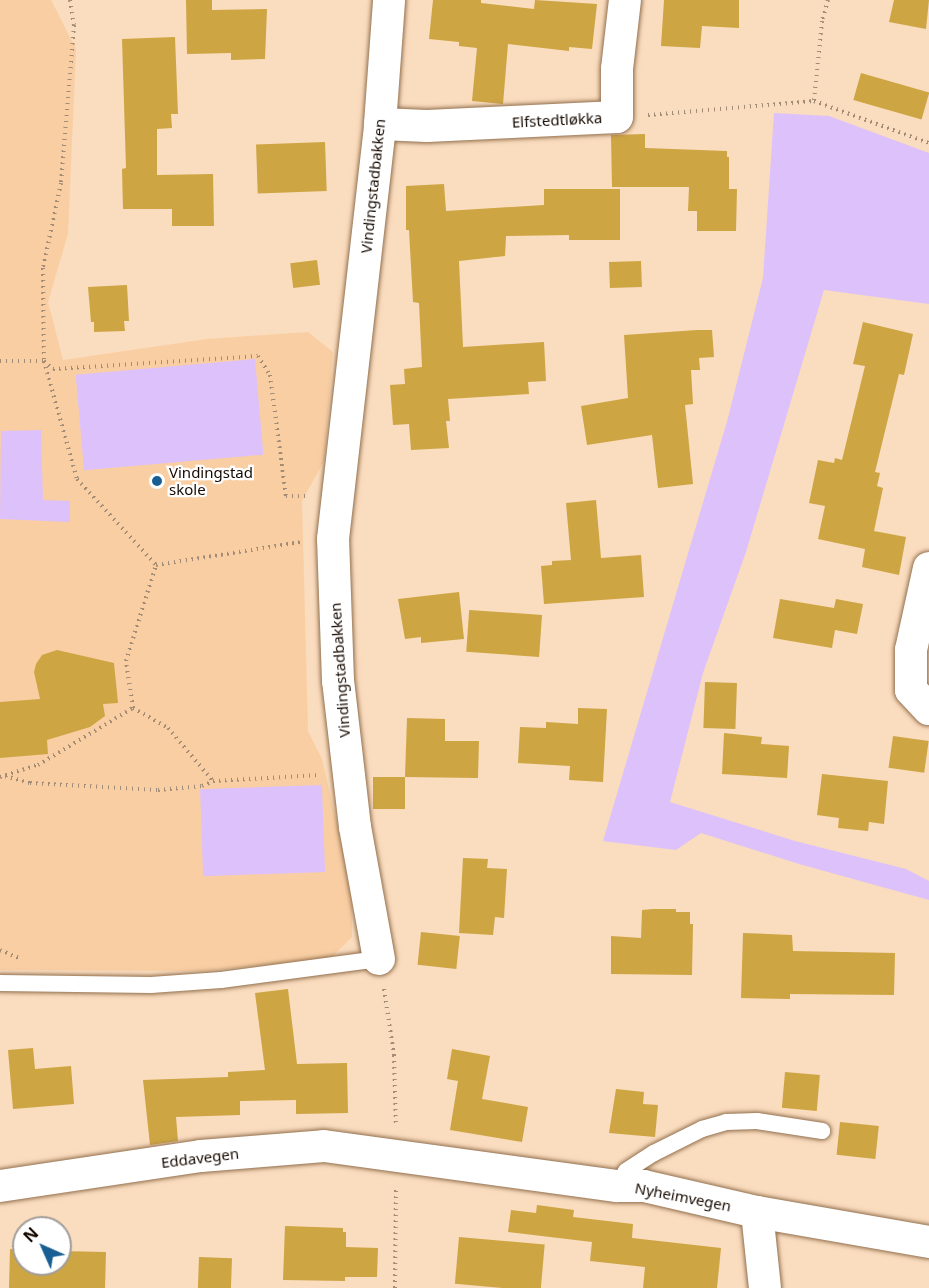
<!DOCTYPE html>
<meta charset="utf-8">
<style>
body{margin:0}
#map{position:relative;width:929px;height:1288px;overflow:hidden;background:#fadcbe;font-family:"Noto Sans",sans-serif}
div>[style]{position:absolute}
.built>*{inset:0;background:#f9cea3}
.green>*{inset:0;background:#ddc1fb;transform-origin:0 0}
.building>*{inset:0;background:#cda543;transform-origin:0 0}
.path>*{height:4px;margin-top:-2px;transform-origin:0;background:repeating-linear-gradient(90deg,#a38c76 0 1.5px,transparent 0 6px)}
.roads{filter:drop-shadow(0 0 2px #92704e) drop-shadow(0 0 2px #92704e)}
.service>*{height:16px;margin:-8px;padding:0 8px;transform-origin:8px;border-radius:8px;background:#fff}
.minor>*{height:32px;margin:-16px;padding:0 16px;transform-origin:16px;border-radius:16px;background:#fff}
.dots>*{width:16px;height:16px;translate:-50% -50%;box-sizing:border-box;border:3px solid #fff;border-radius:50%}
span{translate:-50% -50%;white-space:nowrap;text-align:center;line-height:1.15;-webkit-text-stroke:4.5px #fff;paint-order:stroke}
.street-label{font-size:15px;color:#170a01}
.poi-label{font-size:15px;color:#170a01}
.left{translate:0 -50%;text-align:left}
.north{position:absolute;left:12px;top:1216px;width:60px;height:60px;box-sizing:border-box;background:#fff;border:2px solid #a29d99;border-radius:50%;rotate:315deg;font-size:16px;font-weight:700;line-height:24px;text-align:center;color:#170a01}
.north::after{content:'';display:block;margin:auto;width:21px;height:27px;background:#1a5f93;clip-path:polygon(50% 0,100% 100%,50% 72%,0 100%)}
</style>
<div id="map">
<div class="built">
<i style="clip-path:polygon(0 0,51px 0,76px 49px,68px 234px,48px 302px,63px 360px,207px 339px,308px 332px,333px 352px,324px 461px,302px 501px,308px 731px,322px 759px,352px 888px,352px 937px,330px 959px,201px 971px,0 970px)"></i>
</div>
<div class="green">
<i style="clip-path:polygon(774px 113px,829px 116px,929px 153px,929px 304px,824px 290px,746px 552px,703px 673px,670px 802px,795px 841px,906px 869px,929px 881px,929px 900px,799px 864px,701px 833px,676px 850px,603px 841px,728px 418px,763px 278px)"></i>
<i style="left:255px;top:359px;width:96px;height:180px;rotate:85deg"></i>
<i style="clip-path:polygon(41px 430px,43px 500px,70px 501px,70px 522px,0 519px,1px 431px)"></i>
<i style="left:322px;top:785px;width:87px;height:122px;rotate:88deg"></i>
</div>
<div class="building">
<i style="clip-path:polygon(186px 0,212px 0,212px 10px,267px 9px,265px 59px,231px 60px,231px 53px,187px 54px)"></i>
<i style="clip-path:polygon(433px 0,481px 0,481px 3px,534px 9px,535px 0,597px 4px,592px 49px,569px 47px,569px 51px,508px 44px,503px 104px,472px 101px,477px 48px,459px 46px,459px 42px,429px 39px)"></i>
<i style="clip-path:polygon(664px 0,739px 0,739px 28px,702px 26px,700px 48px,661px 46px)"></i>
<i style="clip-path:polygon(894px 0,929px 0,926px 29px,889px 22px)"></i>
<i style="clip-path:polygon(175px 37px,178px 114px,171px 114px,172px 128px,157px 129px,157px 175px,213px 174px,214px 226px,172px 226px,172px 209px,123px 209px,122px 169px,126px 168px,122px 39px)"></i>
<i style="left:861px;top:73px;width:71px;height:28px;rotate:16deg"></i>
<i style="clip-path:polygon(645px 134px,645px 148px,727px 151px,727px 157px,729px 157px,729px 189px,737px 189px,736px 231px,697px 231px,697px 211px,688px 211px,689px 187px,612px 187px,611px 135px)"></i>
<i style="left:325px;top:142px;width:49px;height:69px;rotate:88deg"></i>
<i style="clip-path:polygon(444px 184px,446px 211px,544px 205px,544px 189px,620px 189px,620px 240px,569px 240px,569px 235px,506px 236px,505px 256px,459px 261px,463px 347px,544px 342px,546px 381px,528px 382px,529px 394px,448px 399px,450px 421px,446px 421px,449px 448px,411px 450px,409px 424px,393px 425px,390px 385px,405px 384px,404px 369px,422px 367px,419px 303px,413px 302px,409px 230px,406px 230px,406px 186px)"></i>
<i style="left:317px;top:260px;width:25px;height:27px;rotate:83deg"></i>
<i style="left:641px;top:261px;width:26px;height:32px;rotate:88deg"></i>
<i style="clip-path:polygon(127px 285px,129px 321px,124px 321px,125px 331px,94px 332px,94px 322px,91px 322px,88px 287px)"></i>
<i style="clip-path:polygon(863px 322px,913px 334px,904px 375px,899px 374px,875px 472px,880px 473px,877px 486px,883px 488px,874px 531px,906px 537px,899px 575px,862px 567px,865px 549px,818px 539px,825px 506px,809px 503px,818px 460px,834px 463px,835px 458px,842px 460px,865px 366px,853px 364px)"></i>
<i style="clip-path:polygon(697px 330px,712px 330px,714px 357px,699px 358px,700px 370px,691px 370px,693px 404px,685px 405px,693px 484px,658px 488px,652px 435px,587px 445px,581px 406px,628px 398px,624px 335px)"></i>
<i style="clip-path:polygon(596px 500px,601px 558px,641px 555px,644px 597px,544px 604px,541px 566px,552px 565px,552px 561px,571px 560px,566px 503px)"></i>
<i style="clip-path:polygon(459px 592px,464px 639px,421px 643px,421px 637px,405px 639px,398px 599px)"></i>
<i style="clip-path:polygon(780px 599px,834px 608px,836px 599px,863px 604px,857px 634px,835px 630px,832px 648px,773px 638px)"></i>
<i style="left:542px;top:615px;width:42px;height:73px;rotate:94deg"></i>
<i style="clip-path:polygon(57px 650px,114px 663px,118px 703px,103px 704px,105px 716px,90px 727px,47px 740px,48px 754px,0 758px,0 702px,40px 699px,34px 672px,36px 664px,42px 655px)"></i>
<i style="left:705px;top:682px;width:32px;height:46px;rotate:2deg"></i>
<i style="clip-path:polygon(578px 708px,607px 709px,603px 782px,569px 780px,570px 766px,518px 763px,520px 727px,546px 728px,546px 722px,578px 724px)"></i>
<i style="clip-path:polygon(407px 718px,445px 719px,445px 741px,479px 741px,478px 778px,405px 777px)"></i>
<i style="clip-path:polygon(724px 733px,762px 737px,761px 744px,789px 746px,787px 778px,722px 774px)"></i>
<i style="left:893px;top:736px;width:36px;height:32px;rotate:8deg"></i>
<i style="clip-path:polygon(822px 774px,888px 781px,884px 824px,869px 822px,868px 831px,838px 828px,839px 818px,817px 815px)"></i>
<i style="left:373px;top:777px;width:32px;height:32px"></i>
<i style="clip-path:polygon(463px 858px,488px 859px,487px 868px,507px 869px,504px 918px,495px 917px,493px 935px,459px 933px)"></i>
<i style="clip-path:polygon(653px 909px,676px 909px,676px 912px,690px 912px,690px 924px,693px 924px,692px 975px,611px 974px,611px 936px,641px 938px,642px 910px)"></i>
<i style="left:421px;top:932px;width:39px;height:33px;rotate:6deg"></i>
<i style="clip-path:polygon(743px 933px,792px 935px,793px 951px,895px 953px,894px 995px,790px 994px,790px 999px,741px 998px)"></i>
<i style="clip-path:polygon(288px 989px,297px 1064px,347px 1063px,348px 1113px,296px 1114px,296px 1100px,240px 1101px,240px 1115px,176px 1117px,178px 1141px,150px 1145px,143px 1080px,228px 1077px,228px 1072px,265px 1070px,255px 993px)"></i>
<i style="clip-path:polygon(33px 1048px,35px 1069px,71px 1066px,74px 1104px,13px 1109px,8px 1050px)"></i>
<i style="clip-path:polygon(452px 1049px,490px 1056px,482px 1099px,528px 1107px,522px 1142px,450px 1130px,458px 1081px,447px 1079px)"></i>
<i style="left:785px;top:1072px;width:35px;height:36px;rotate:5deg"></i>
<i style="clip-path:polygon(616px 1089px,644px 1092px,643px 1104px,658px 1105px,655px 1137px,609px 1133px)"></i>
<i style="left:840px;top:1122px;width:39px;height:33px;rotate:6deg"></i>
<i style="clip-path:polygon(537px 1205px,574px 1210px,573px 1217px,633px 1224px,632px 1238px,721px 1248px,717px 1288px,643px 1288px,645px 1267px,590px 1261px,592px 1242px,508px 1232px,511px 1210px,536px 1213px)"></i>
<i style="clip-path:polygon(285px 1226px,343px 1228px,343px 1232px,346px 1232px,346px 1247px,378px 1248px,377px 1277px,345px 1277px,345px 1281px,283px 1280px)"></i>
<i style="left:459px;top:1237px;width:86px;height:47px;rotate:5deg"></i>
<i style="clip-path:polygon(10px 1249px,24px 1250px,24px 1264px,60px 1264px,60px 1251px,106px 1252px,105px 1288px,9px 1288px)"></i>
<i style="left:199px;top:1257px;width:33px;height:31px;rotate:2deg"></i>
</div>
<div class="path">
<i style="left:70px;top:0;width:25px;rotate:81deg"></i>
<i style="left:74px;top:25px;width:159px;rotate:94.7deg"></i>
<i style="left:61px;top:183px;width:87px;rotate:102deg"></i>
<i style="left:43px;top:268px;width:93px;rotate:89.4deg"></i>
<i style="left:44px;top:361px;width:12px;rotate:42deg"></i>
<i style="left:53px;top:369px;width:205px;rotate:-3.6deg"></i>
<i style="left:258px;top:356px;width:22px;rotate:58deg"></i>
<i style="left:270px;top:375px;width:122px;rotate:82.5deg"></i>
<i style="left:286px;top:496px;width:20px"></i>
<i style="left:828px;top:0;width:22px;rotate:106deg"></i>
<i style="left:822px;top:21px;width:80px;rotate:95.7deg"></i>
<i style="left:814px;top:101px;width:122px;rotate:20.1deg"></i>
<i style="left:648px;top:115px;width:167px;rotate:-4.8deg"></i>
<i style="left:0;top:361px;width:44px"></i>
<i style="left:44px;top:361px;width:123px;rotate:74.4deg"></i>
<i style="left:77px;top:479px;width:117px;rotate:47.4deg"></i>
<i style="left:133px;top:708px;width:48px;rotate:-98.5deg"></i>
<i style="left:126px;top:661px;width:101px;rotate:-72.6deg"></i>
<i style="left:156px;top:565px;width:148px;rotate:-9deg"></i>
<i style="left:5px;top:776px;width:26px;rotate:16deg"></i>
<i style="left:30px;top:783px;width:128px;rotate:3.1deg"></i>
<i style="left:158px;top:790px;width:44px;rotate:-5.2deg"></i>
<i style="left:202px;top:786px;width:12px;rotate:-24deg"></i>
<i style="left:213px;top:781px;width:106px;rotate:-3.2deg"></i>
<i style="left:0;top:777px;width:40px;rotate:-18deg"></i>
<i style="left:38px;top:765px;width:111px;rotate:-31deg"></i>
<i style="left:133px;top:708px;width:40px;rotate:29.7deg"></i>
<i style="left:168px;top:728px;width:70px;rotate:49.7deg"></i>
<i style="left:0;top:950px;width:21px;rotate:23deg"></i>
<i style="left:384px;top:989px;width:67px;rotate:81.4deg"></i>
<i style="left:394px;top:1055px;width:70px;rotate:88.4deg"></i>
<i style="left:395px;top:1288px;width:101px;rotate:-89.4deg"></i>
</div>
<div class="roads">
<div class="service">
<i style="left:0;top:983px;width:151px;rotate:0.8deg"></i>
<i style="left:151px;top:985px;width:70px;rotate:-4.1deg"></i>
<i style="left:221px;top:980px;width:159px;rotate:-7.6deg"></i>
<i style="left:617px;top:1186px;width:17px;rotate:-59deg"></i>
<i style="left:626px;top:1171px;width:33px;rotate:-33deg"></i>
<i style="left:654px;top:1153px;width:54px;rotate:-26.6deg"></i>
<i style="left:702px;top:1129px;width:25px;rotate:-16deg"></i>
<i style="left:726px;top:1122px;width:31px;rotate:-2deg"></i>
<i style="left:757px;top:1121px;width:66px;rotate:8.7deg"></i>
</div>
<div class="minor">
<i style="left:380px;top:124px;width:47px;rotate:2.4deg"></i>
<i style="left:427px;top:126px;width:190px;rotate:-2.7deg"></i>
<i style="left:617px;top:117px;width:48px;rotate:-90deg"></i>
<i style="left:617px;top:69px;width:69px;rotate:-83.4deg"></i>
<i style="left:929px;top:568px;width:84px;rotate:102.4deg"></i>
<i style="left:911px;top:650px;width:40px;rotate:90deg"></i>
<i style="left:911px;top:690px;width:26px;rotate:47deg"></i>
<i style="left:379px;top:959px;width:134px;rotate:-100.3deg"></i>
<i style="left:355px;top:827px;width:147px;rotate:-96.6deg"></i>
<i style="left:338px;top:681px;width:142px;rotate:-92deg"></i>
<i style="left:333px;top:539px;width:418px;rotate:-83.5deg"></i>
<i style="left:380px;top:124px;width:124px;rotate:-85.8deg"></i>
<i style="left:0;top:1186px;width:203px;rotate:-8.5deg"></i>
<i style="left:201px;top:1156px;width:123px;rotate:-4.6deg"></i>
<i style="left:324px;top:1146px;width:296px;rotate:7.8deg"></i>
<i style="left:617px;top:1186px;width:27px"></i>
<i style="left:644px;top:1186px;width:116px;rotate:13deg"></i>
<i style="left:757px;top:1212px;width:175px;rotate:9.9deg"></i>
<i style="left:757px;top:1212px;width:76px;rotate:84deg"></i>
</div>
</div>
<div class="dots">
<i style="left:157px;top:481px;background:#1a5f93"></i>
</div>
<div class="street-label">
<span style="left:557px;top:120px;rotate:-3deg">Elfstedtløkka</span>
<span style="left:373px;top:186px;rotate:-84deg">Vindingstadbakken</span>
<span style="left:340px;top:670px;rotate:-94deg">Vindingstadbakken</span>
<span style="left:200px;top:1158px;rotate:-7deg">Eddavegen</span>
<span style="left:683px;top:1197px;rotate:11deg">Nyheimvegen</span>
</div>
<div class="poi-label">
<span class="left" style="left:169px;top:481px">Vindingstad<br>skole</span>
</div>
<div class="north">N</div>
</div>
